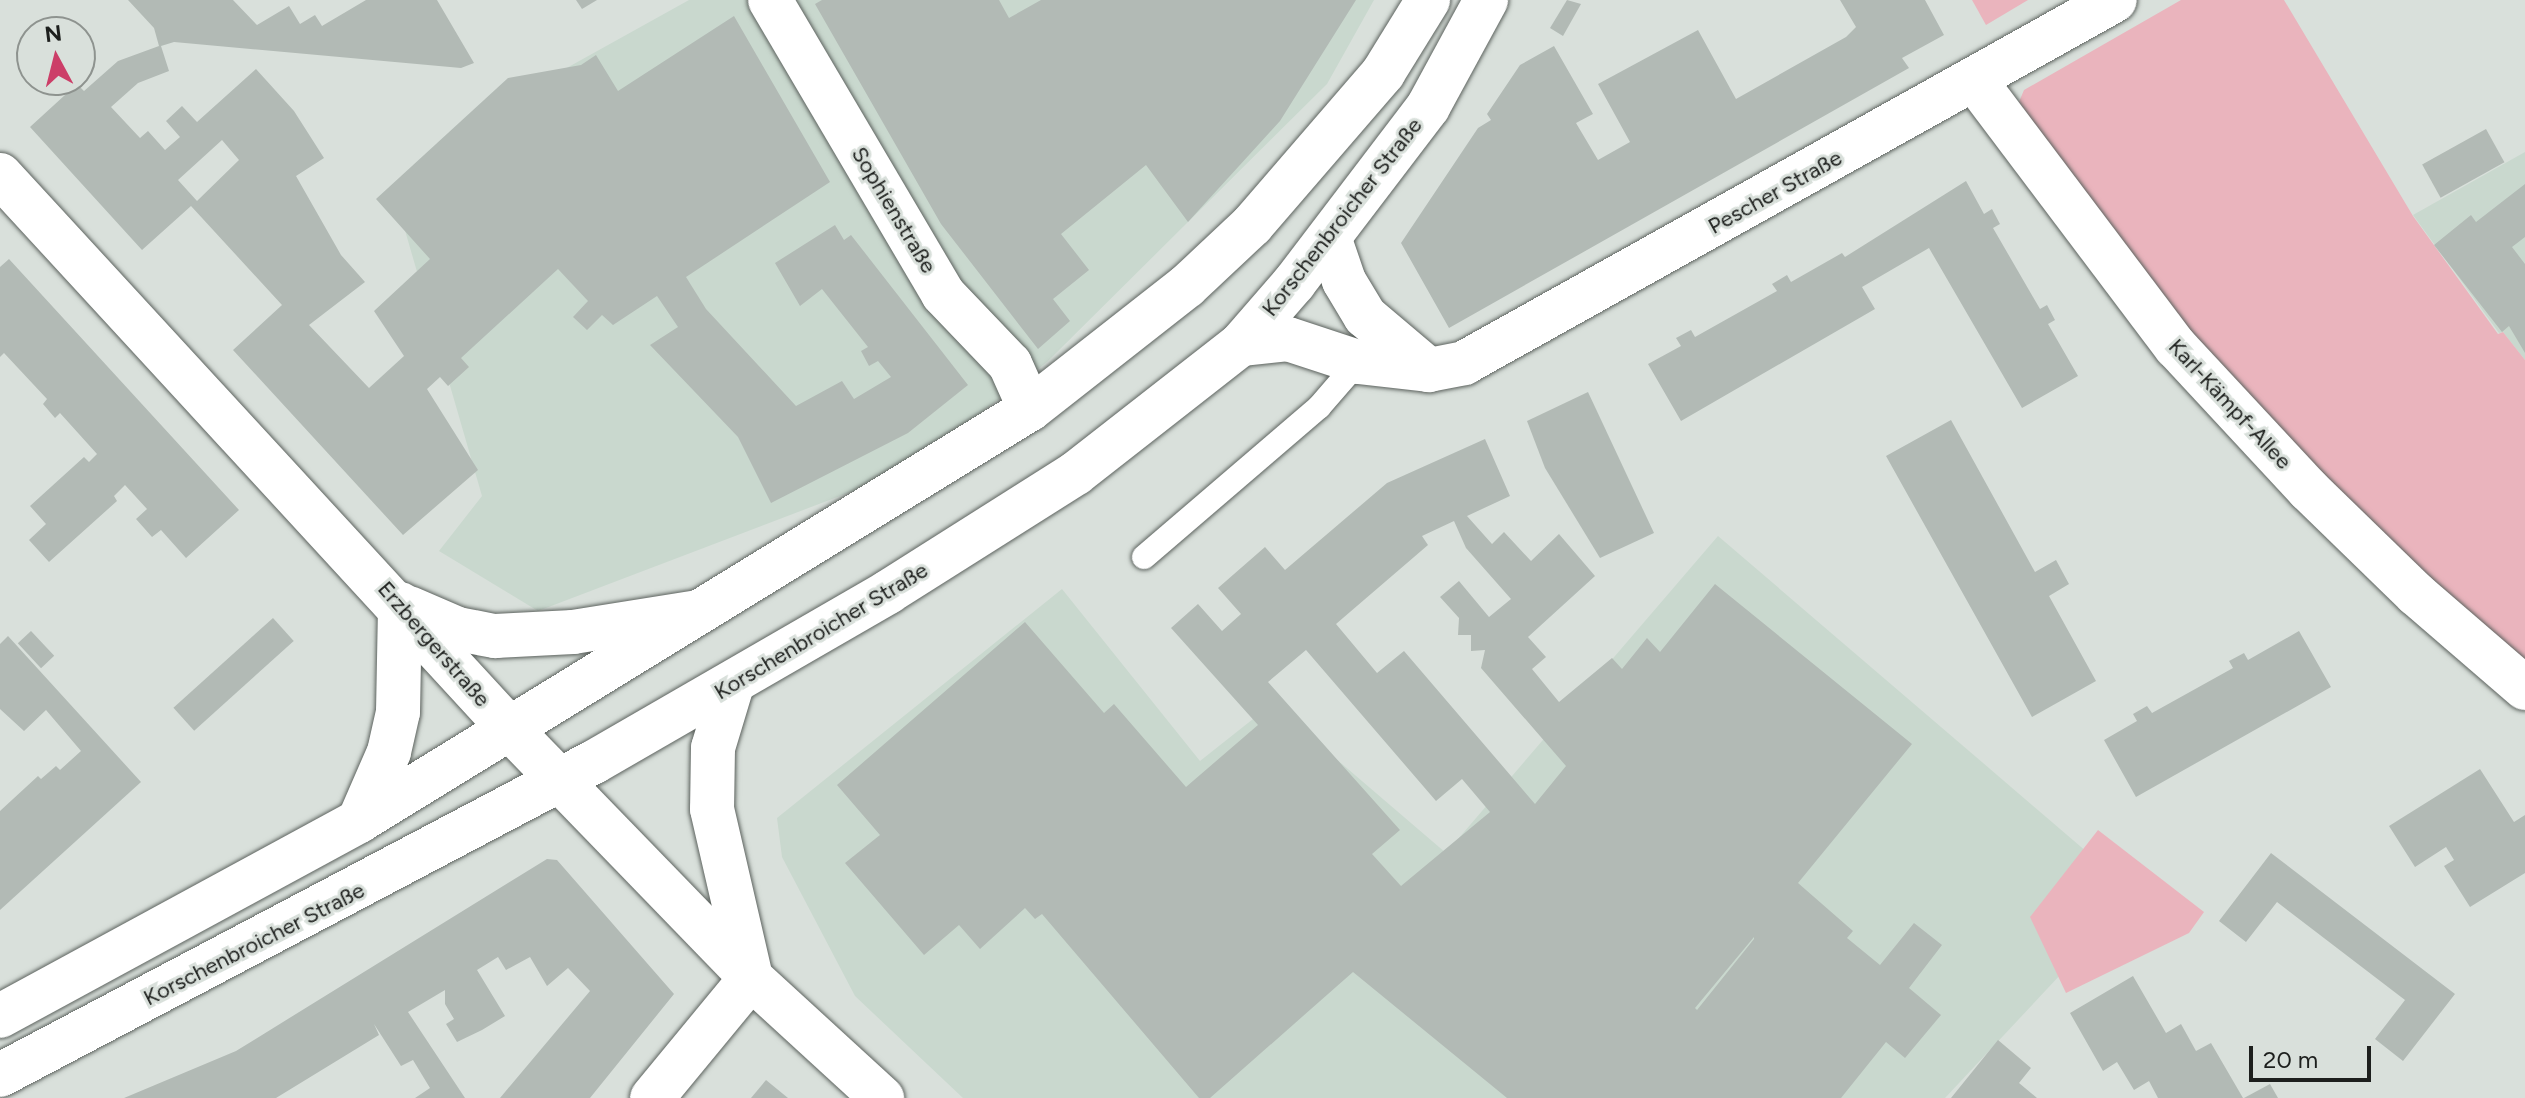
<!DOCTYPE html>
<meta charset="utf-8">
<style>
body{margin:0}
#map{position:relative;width:2525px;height:1098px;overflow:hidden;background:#d9e0db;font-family:Figtree,sans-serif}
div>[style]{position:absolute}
.built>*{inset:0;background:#c9d8ce}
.green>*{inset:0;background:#eab4bd}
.building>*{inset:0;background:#b2bab5;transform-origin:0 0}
.roads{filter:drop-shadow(0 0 2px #5c625e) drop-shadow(0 0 2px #5c625e)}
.service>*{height:24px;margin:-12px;padding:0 12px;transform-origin:12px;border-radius:12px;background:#fff}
.minor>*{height:44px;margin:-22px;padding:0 22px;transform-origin:22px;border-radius:22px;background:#fff}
.secondary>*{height:44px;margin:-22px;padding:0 22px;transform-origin:22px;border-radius:22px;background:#fff}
.primary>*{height:44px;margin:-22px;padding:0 22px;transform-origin:22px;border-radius:22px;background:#fff}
span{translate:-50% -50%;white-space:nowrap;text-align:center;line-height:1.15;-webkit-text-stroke:6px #d9e0db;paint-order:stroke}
.street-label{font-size:22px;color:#1d1f1d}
.north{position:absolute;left:16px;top:16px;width:80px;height:80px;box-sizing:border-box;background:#d9e0db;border:2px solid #8e938f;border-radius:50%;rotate:353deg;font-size:22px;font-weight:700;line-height:32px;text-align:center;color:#1d1f1d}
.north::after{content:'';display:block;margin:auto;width:28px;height:36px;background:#cc3e68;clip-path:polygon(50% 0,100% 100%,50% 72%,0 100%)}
.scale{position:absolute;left:2249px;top:1046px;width:122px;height:36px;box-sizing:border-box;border:4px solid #1d1f1d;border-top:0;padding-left:10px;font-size:24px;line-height:28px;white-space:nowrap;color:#1d1f1d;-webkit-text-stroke:6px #d9e0db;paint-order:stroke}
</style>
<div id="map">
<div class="built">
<i style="clip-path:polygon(689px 0,1374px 0,1327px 84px,1047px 362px,903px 472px,538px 611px,439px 551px,482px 496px,402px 220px,563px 70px)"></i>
<i style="clip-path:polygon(2525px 152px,2525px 360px,2503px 332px,2499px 333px,2413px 215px)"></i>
<i style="clip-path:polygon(1718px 536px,2136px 894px,1945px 1098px,963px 1098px,855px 996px,782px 857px,777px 818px,1062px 589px,1200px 761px,1272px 704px,1446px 853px)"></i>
</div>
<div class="green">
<i style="clip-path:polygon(1972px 0,2028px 0,1986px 25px)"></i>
<i style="clip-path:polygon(2181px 0,2284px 0,2413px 216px,2498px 334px,2503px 332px,2525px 360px,2525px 663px,2328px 484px,2195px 345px,2019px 102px,2024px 90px)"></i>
<i style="clip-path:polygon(2098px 830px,2204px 912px,2189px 933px,2066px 993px,2030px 917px)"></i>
</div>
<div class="building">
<i style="clip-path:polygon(evenodd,128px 0,233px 0,257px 25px,289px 6px,300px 24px,315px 15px,322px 26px,366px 0,437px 0,474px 63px,461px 68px,174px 42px,161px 46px,169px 71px,138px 83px,111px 107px,140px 138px,148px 131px,165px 150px,180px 137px,166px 121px,182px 106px,197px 122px,256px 69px,294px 111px,324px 158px,296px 176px,341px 255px,365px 282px,309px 325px,369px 388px,404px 356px,374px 311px,430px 259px,376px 199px,508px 78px,581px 65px,596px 55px,618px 91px,734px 16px,830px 182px,686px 277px,706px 309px,796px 406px,842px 381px,854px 399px,891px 377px,878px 361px,869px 366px,861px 351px,868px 347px,822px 289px,800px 306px,775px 263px,835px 225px,844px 240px,851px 235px,968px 385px,908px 433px,771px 503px,738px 437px,650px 345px,678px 327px,657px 296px,613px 325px,602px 315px,587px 330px,573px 317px,588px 301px,558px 269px,461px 358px,469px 367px,448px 386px,440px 377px,427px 389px,478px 470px,403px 535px,233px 350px,282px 305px,191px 206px,142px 250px,30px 127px,77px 84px,84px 91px,118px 61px,159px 46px,154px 28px,128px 0,222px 140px,239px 160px,197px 201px,178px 180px,222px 140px)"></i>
<i style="clip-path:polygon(576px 0,597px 0,582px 9px)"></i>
<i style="clip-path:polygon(822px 0,999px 0,1009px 18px,1041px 0,1356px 0,1280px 121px,1188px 222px,1146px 165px,1061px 234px,1089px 270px,1053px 299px,1070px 321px,1038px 349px,941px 224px,815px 4px)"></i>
<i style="clip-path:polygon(1567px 0,1581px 4px,1563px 36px,1550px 28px)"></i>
<i style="clip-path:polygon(1840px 0,1925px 0,1944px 35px,1902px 58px,1909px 68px,1449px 328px,1401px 243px,1478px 128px,1491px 120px,1487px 114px,1520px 65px,1554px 46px,1593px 114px,1576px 123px,1598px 160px,1630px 142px,1598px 84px,1698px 30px,1736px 99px,1846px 37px,1856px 27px)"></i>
<i style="left:2486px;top:129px;width:38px;height:73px;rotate:61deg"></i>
<i style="clip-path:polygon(1966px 181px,1984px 214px,1992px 209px,2000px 224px,1993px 228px,2040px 309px,2047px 305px,2055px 320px,2048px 324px,2078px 376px,2022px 408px,1929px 248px,1862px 287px,1875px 309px,1681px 421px,1648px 364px,1681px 346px,1676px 338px,1691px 330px,1695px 337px,1777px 291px,1772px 284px,1787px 275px,1791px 282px,1842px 253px,1845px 257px)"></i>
<i style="clip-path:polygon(2525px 184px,2525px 237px,2512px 247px,2525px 264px,2525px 353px,2509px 326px,2502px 332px,2434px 245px,2471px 215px,2476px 222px)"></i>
<i style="clip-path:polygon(9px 259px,239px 510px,186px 558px,161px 530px,152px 537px,136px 519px,147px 509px,125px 485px,114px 496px,117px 501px,49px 562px,29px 540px,46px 524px,30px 506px,84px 457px,89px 462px,97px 454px,60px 413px,55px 418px,43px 404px,47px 399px,4px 353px,0 357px,0 267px)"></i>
<i style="clip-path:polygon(1588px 392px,1654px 533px,1600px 558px,1545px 468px,1527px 421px)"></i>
<i style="clip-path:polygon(1951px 420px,2035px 572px,2056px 560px,2069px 584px,2049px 596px,2096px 681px,2032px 717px,1886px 456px)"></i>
<i style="clip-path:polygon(evenodd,1485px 439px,1510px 496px,1467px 516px,1492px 544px,1504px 532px,1531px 561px,1559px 534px,1595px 576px,1528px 637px,1546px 657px,1532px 669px,1559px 702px,1612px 658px,1622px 669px,1647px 638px,1660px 652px,1715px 584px,1912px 744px,1798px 883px,1853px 931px,1847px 938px,1880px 965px,1914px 923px,1942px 945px,1909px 988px,1941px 1015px,1905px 1058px,1886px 1042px,1841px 1098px,1507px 1098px,1353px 972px,1210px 1098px,1199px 1098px,1042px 914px,1035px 919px,1025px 908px,980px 949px,959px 925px,924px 955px,845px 863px,880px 835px,837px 785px,1025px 622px,1104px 713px,1114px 704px,1186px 787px,1258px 725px,1171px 628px,1198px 604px,1222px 631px,1241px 614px,1218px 588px,1265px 547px,1285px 570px,1387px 483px,1485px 439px,1454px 521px,1466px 548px,1511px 599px,1489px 617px,1459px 581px,1440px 597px,1459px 618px,1458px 635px,1471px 635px,1471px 651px,1485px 650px,1481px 668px,1566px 766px,1535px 804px,1404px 651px,1377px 673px,1336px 624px,1428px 545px,1422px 536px,1454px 521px,1485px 439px,1306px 650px,1436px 801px,1462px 779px,1490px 812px,1401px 886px,1372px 854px,1400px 830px,1268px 682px,1306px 650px,1485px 439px,1754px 937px,1754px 939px,1697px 1010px,1695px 1008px,1754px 937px)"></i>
<i style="left:273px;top:618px;width:31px;height:134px;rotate:48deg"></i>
<i style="left:31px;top:631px;width:34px;height:18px;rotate:47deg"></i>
<i style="clip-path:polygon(2299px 631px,2331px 687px,2136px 797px,2104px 740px,2137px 721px,2133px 714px,2147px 706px,2152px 713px,2233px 668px,2229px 661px,2244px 653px,2248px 660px)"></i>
<i style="clip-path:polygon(8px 636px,141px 782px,0 910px,0 811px,38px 776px,41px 779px,56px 766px,60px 770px,81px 751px,46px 710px,24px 731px,0 709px,0 644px)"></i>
<i style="clip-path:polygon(2480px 769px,2514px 822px,2525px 815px,2525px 873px,2470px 907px,2444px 866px,2454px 860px,2446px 847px,2415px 867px,2389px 826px)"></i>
<i style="clip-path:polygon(2271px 853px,2455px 994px,2403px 1061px,2375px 1039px,2405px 1000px,2277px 902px,2246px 942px,2219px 921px)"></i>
<i style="clip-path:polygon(547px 859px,557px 860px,674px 994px,590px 1098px,500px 1098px,590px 991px,568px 968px,547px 986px,530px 957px,506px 970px,498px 957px,477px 970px,505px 1016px,482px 1030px,457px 1042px,446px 1024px,454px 1019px,445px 1004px,445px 990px,408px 1012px,465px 1098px,415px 1098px,430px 1088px,413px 1060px,401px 1066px,374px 1024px,379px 1035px,276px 1098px,124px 1098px,236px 1051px)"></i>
<i style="clip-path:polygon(2133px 976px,2166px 1033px,2181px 1024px,2196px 1051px,2211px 1043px,2243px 1098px,2158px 1098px,2149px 1081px,2134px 1090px,2117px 1062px,2103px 1071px,2070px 1013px)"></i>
<i style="clip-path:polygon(1998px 1040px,2031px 1068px,2019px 1083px,2037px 1098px,1951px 1098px)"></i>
<i style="clip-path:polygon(766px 1080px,788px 1098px,751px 1098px)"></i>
<i style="clip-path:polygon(2270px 1084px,2278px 1098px,2244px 1098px)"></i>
</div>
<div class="roads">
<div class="service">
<i style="left:1144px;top:557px;width:230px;rotate:-40.6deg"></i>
<i style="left:1319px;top:407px;width:60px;rotate:-49.1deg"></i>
</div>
<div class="minor">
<i style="left:770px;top:0;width:341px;rotate:59.5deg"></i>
<i style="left:943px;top:294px;width:97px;rotate:46.3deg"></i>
<i style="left:1010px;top:364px;width:49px;rotate:66deg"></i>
<i style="left:1976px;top:82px;width:332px;rotate:53deg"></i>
<i style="left:2176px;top:347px;width:195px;rotate:47.1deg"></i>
<i style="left:2309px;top:490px;width:149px;rotate:44.2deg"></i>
<i style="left:2416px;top:594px;width:144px;rotate:40.8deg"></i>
<i style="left:1330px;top:240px;width:43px;rotate:71.1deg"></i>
<i style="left:1344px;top:281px;width:41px;rotate:59deg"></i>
<i style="left:1365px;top:316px;width:84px;rotate:40.2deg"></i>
<i style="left:1241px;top:344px;width:47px;rotate:-6.1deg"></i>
<i style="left:1288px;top:339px;width:74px;rotate:18.2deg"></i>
<i style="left:1358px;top:362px;width:71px;rotate:6.4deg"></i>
<i style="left:1429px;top:370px;width:36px;rotate:-11deg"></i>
<i style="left:1464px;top:363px;width:745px;rotate:-29.14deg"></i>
<i style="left:652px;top:1098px;width:156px;rotate:-50.5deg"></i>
</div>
<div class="secondary">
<i style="left:0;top:175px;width:749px;rotate:47.38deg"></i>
<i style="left:507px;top:726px;width:351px;rotate:45.9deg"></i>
<i style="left:751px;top:978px;width:178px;rotate:42.5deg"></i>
<i style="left:409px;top:608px;width:53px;rotate:23.2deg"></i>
<i style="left:458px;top:629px;width:38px;rotate:11deg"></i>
<i style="left:495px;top:636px;width:78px;rotate:-2.9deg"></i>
<i style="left:573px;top:632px;width:127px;rotate:-9.1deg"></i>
<i style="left:732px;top:685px;width:66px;rotate:106.8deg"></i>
<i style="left:713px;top:748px;width:61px;rotate:90.9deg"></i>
<i style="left:712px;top:809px;width:173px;rotate:77deg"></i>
<i style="left:359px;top:821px;width:75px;rotate:-66.5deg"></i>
<i style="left:389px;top:752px;width:41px;rotate:-77.3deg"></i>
<i style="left:398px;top:712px;width:108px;rotate:-88.9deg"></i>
</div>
<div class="primary">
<i style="left:0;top:1016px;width:409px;rotate:-28.5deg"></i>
<i style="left:359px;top:821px;width:787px;rotate:-31.55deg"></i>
<i style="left:1030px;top:409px;width:199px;rotate:-38.1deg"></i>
<i style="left:1187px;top:286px;width:89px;rotate:-43.2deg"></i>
<i style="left:1252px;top:225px;width:201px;rotate:-49.2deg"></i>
<i style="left:1383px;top:73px;width:86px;rotate:-58.3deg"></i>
<i style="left:0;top:1075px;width:671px;rotate:-27.79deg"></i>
<i style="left:594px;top:762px;width:340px;rotate:-30deg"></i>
<i style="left:888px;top:592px;width:222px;rotate:-32.3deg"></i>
<i style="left:1076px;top:473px;width:209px;rotate:-38deg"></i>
<i style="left:1241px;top:344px;width:81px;rotate:-49deg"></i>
<i style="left:1294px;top:283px;width:221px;rotate:-52.7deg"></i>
<i style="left:1428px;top:107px;width:122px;rotate:-61.5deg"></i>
</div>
</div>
<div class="street-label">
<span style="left:1775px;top:192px;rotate:-29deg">Pescher Straße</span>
<span style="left:894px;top:210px;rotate:59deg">Sophienstraße</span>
<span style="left:1342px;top:217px;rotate:-52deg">Korschenbroicher Straße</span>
<span style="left:2230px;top:404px;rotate:47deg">Karl-Kämpf-Allee</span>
<span style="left:821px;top:631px;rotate:-31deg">Korschenbroicher Straße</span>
<span style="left:434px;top:644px;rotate:49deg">Erzbergerstraße</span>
<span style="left:254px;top:944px;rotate:-27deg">Korschenbroicher Straße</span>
</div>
<div class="north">N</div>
<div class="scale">20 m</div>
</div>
